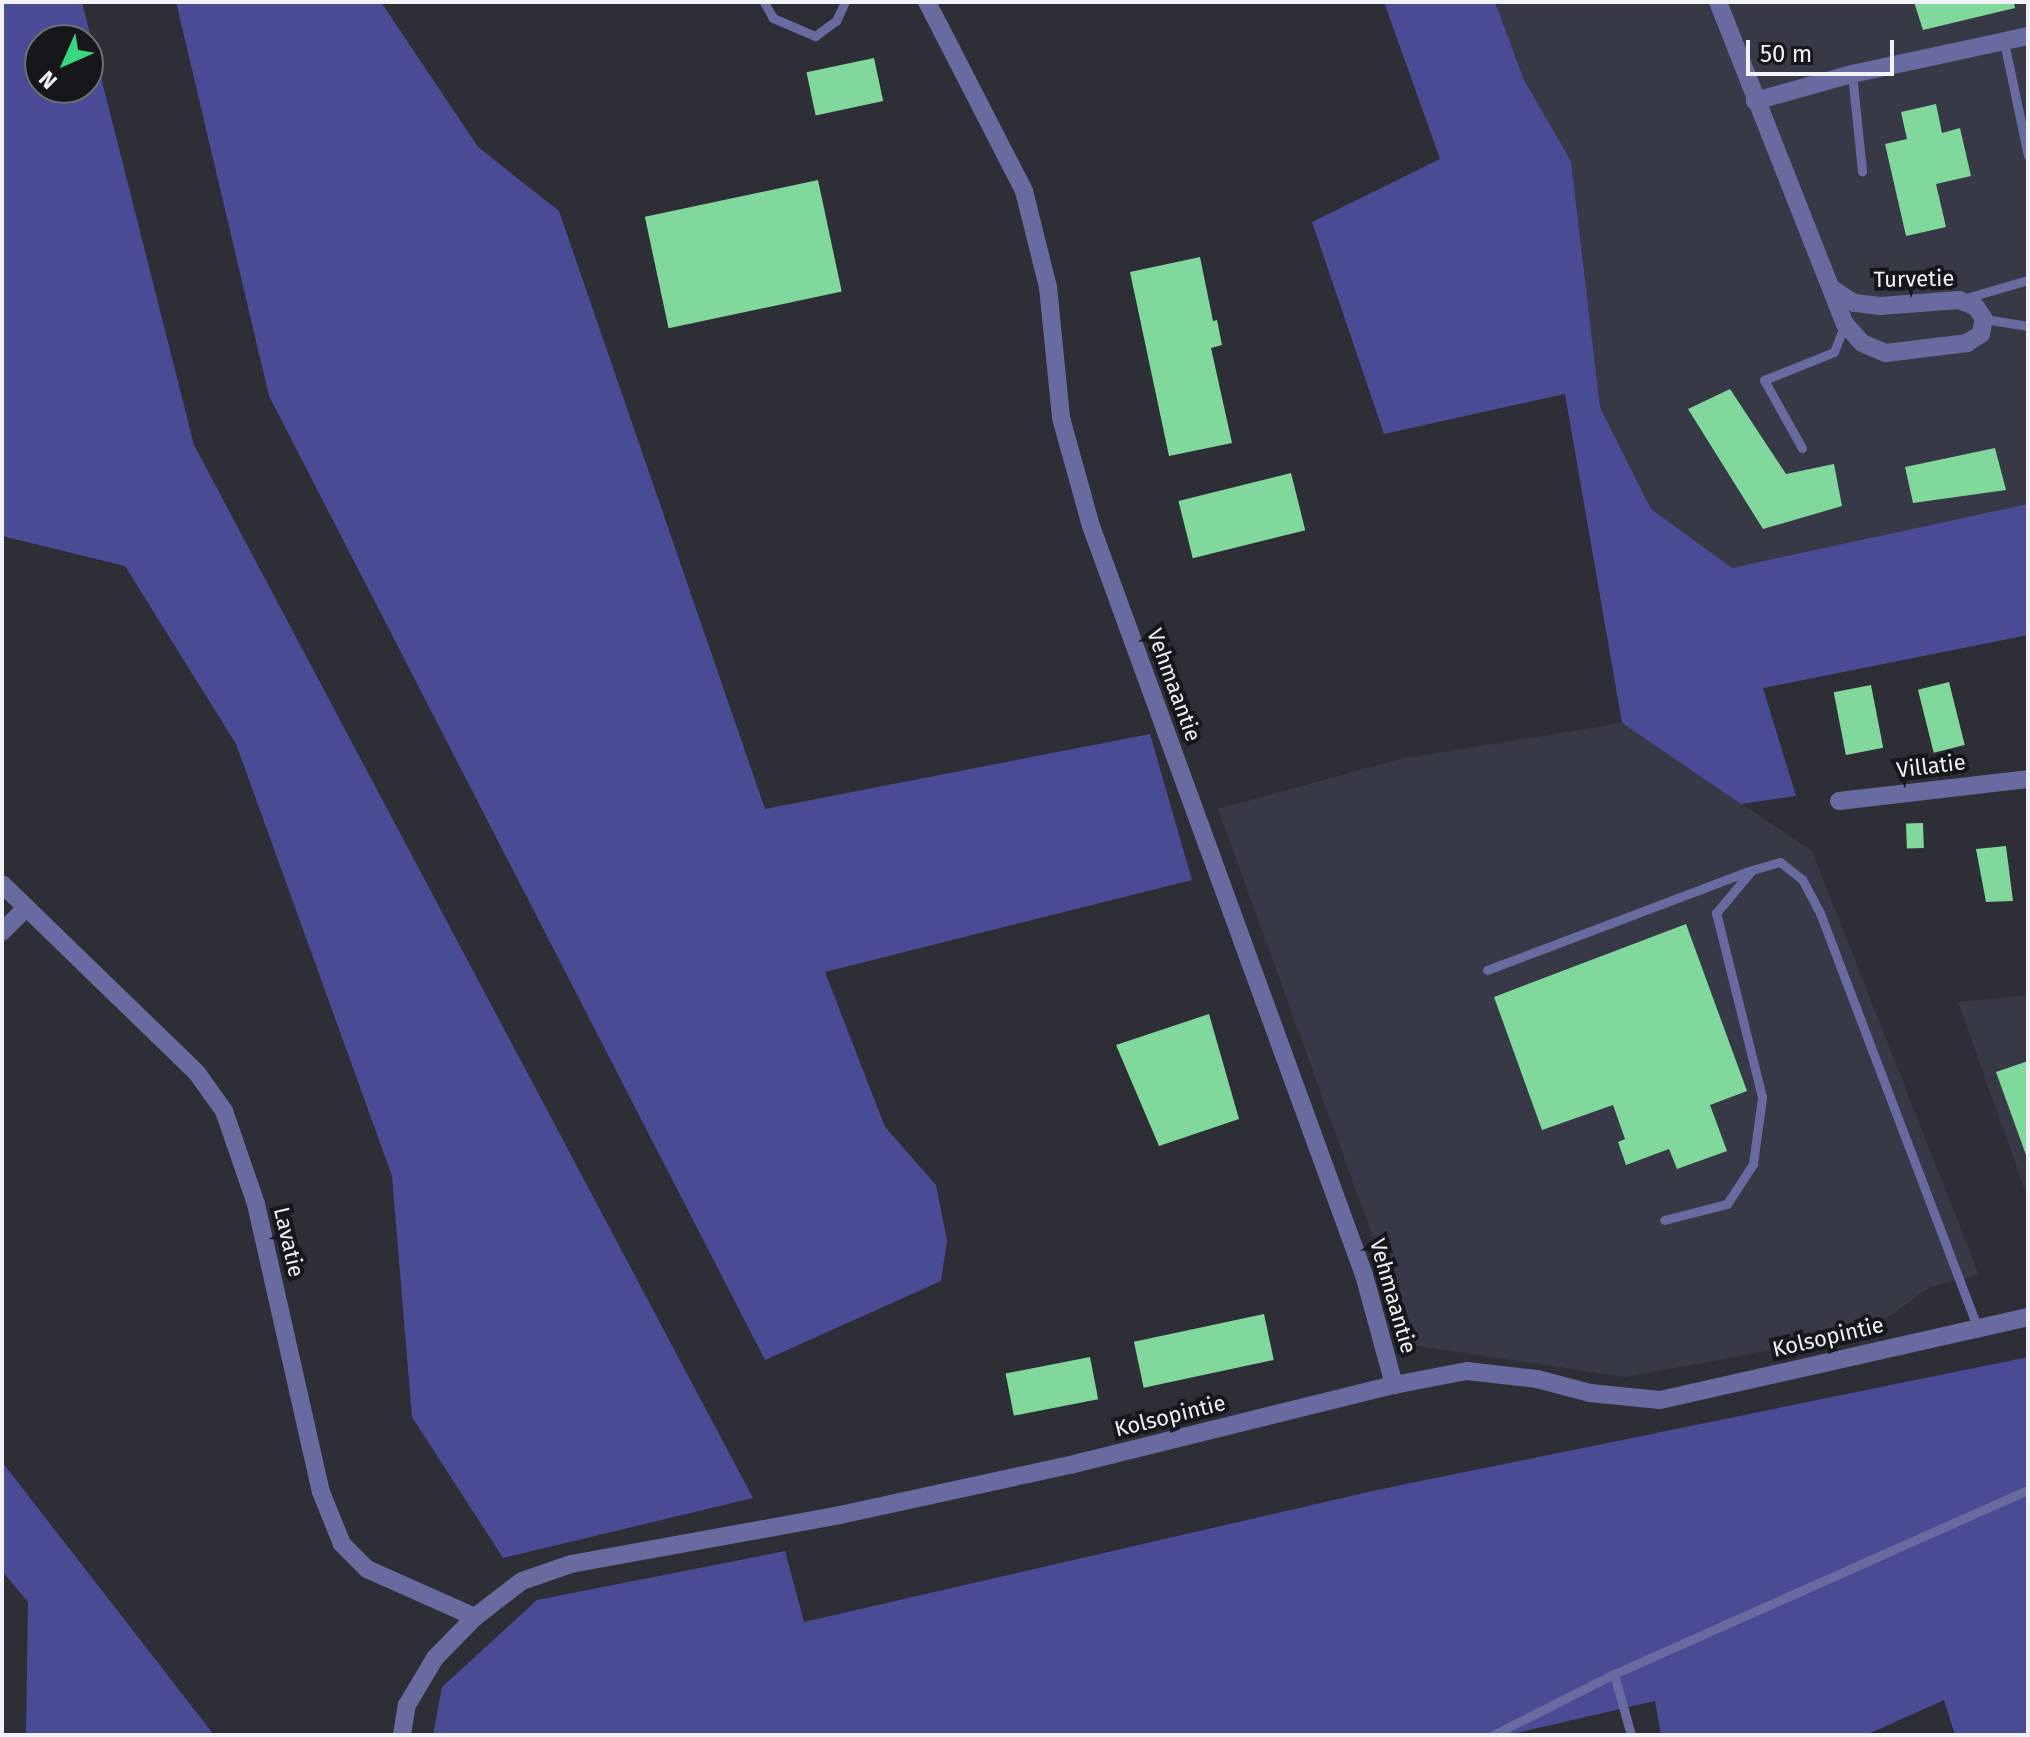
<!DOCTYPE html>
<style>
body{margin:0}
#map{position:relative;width:2030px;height:1737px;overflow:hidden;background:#2d2e36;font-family:"Fira Sans",sans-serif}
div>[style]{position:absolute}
.built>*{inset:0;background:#373946}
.green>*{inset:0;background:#494b95}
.building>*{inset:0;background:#80d89d;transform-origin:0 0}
.lane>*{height:9px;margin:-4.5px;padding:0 4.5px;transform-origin:4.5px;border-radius:4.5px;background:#676b9f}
.street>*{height:18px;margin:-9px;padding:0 9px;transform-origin:9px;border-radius:9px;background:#676b9f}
span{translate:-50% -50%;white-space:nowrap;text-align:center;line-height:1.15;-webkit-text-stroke:8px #16171a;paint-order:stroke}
.street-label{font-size:22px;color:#f1f2f7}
.frame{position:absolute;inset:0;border:4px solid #f1f2f7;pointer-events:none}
.north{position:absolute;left:24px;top:24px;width:80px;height:80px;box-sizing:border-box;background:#16171a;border:2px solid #6e6f72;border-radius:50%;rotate:225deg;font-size:22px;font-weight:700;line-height:32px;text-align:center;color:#f1f2f7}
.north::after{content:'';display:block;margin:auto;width:28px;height:36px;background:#39d87f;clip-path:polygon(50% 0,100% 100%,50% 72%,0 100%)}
.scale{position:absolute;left:1746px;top:40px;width:148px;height:36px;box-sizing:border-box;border:4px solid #f1f2f7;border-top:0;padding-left:10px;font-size:24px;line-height:28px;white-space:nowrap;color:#f1f2f7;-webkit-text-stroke:6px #16171a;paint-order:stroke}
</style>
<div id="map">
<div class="built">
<i style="clip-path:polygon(1495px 2px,2028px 2px,2028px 510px,1731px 568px,1651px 509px,1600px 407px,1571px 161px,1524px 80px)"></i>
<i style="clip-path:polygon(1622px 723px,1812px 851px,1979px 1275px,1930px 1287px,1887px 1318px,1789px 1347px,1625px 1377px,1412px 1345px,1218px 809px,1400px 759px)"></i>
<i style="clip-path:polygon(2028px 995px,2028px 1199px,1958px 1002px)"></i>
</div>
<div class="green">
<i style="clip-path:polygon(evenodd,2px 2px,82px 2px,194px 445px,753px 1498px,503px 1558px,412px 1417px,392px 1176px,236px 744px,125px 566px,2px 536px,2px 2px,88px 40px,88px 88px,40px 88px,40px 40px,88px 40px)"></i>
<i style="clip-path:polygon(176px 2px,381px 2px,478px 147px,559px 211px,765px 809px,1150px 734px,1192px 880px,825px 972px,885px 1127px,936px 1185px,947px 1241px,941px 1281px,765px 1360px,269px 396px)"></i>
<i style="clip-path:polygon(1384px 2px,1495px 2px,1524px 80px,1571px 161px,1600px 407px,1651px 509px,1732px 568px,2028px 504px,2028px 635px,1763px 688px,1796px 796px,1741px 804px,1622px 723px,1565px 394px,1384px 434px,1312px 222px,1440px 159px)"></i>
<i style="clip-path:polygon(2028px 1357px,2028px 1735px,1955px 1735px,1944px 1700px,1866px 1735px,1661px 1735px,1655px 1701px,1508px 1735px,433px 1735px,442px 1687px,537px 1600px,785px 1551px,804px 1622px,1377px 1490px)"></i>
<i style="clip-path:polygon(2px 1462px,96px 1583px,214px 1735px,26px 1735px,28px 1602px,2px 1571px)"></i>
</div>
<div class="building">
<i style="clip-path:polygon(1914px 2px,2014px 2px,2015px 8px,1923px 30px)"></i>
<i style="left:874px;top:58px;width:44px;height:69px;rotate:78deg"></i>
<i style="clip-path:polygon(1936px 104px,1942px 133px,1960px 128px,1971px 176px,1936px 184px,1946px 227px,1906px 236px,1885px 144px,1907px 139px,1901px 112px)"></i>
<i style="left:818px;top:180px;width:114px;height:177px;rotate:78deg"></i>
<i style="clip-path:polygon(1200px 257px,1213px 321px,1217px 320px,1222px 345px,1211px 348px,1232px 443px,1169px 456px,1130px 272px)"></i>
<i style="clip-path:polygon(1730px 389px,1786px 474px,1834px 464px,1842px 506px,1763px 529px,1688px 409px)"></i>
<i style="clip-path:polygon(1995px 448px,2006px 490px,1913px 503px,1905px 467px)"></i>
<i style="left:1291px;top:473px;width:59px;height:116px;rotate:76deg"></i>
<i style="left:1949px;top:682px;width:65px;height:32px;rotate:76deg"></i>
<i style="left:1871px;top:685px;width:64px;height:38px;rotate:79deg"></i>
<i style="left:1923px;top:823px;width:25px;height:17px;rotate:88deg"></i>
<i style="clip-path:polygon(2006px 846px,2013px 901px,1986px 902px,1976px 849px)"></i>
<i style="clip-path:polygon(1686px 924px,1747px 1091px,1710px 1105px,1727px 1151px,1677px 1169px,1669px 1149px,1626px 1165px,1618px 1142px,1625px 1139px,1613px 1105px,1542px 1130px,1494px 997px)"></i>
<i style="clip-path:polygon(1209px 1014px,1239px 1119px,1159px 1146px,1116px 1045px)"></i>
<i style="clip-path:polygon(2028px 1061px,2028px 1155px,2026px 1155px,1996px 1072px)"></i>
<i style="left:1264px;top:1314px;width:47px;height:133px;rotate:78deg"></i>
<i style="left:1090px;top:1357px;width:43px;height:86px;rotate:79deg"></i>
</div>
<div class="lane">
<i style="left:764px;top:2px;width:18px;rotate:61deg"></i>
<i style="left:773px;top:18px;width:46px;rotate:23.2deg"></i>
<i style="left:815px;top:36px;width:26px;rotate:-36deg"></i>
<i style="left:836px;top:21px;width:21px;rotate:-65deg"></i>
<i style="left:2004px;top:42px;width:116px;rotate:78.1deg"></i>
<i style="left:1852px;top:74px;width:98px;rotate:84.1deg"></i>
<i style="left:1963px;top:299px;width:68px;rotate:-16.3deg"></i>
<i style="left:1984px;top:319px;width:45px;rotate:9deg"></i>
<i style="left:1802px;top:448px;width:78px;rotate:-119.2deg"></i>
<i style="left:1764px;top:380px;width:75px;rotate:-21.8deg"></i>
<i style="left:1834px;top:352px;width:30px;rotate:-69deg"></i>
<i style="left:1487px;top:970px;width:280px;rotate:-20.7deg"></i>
<i style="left:1664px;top:1220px;width:65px;rotate:-14.3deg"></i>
<i style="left:1727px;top:1204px;width:48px;rotate:-57deg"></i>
<i style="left:1753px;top:1164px;width:68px;rotate:-82.3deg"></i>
<i style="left:1762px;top:1097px;width:190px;rotate:-104deg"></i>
<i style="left:1716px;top:913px;width:56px;rotate:-50.1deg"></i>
<i style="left:1752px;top:870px;width:29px;rotate:-16deg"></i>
<i style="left:1780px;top:862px;width:28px;rotate:38deg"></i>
<i style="left:1802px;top:879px;width:38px;rotate:62deg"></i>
<i style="left:1820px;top:913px;width:444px;rotate:69.2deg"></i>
<i style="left:1614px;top:1674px;width:63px;rotate:74.4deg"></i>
<i style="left:1493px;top:1735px;width:136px;rotate:-26.8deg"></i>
<i style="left:1614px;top:1674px;width:453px;rotate:-24deg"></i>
</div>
<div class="street">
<i style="left:927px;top:2px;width:212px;rotate:62.8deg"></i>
<i style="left:1024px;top:191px;width:99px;rotate:76deg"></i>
<i style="left:1048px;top:287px;width:132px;rotate:84.3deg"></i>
<i style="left:1061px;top:418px;width:112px;rotate:74.5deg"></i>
<i style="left:1091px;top:526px;width:797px;rotate:69.97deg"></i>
<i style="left:1364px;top:1275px;width:114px;rotate:74.7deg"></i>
<i style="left:1718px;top:2px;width:346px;rotate:68.5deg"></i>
<i style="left:1845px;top:324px;width:25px;rotate:48deg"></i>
<i style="left:1862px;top:343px;width:26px;rotate:23deg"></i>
<i style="left:1886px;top:353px;width:82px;rotate:-7deg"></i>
<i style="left:1967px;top:343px;width:17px;rotate:-33deg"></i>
<i style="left:1981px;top:334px;width:15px;rotate:-79deg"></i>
<i style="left:1984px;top:319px;width:14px;rotate:-124deg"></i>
<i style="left:1976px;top:307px;width:18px;rotate:-158deg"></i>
<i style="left:1959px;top:300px;width:79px;rotate:175.7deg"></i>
<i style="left:1880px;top:306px;width:26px;rotate:-173deg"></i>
<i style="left:1854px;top:303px;width:27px;rotate:-147deg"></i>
<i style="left:1755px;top:101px;width:101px;rotate:-15.6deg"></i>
<i style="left:1852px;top:74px;width:180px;rotate:-12.2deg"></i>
<i style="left:1839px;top:801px;width:190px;rotate:-6.6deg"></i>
<i style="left:2px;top:884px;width:272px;rotate:44.1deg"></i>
<i style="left:197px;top:1073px;width:47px;rotate:54.6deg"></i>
<i style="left:224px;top:1111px;width:98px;rotate:71deg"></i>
<i style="left:256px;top:1204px;width:295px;rotate:77.3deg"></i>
<i style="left:321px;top:1492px;width:56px;rotate:68deg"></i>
<i style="left:342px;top:1544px;width:35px;rotate:45deg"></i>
<i style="left:367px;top:1569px;width:118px;rotate:24deg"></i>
<i style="left:2px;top:932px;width:34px;rotate:-45deg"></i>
<i style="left:402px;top:1735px;width:30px;rotate:-81deg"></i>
<i style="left:407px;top:1705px;width:55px;rotate:-59.2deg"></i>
<i style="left:435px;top:1658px;width:57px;rotate:-45.7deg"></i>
<i style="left:475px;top:1617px;width:59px;rotate:-37.5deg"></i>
<i style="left:522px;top:1581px;width:52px;rotate:-19.1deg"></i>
<i style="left:571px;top:1564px;width:273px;rotate:-10.3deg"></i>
<i style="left:840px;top:1515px;width:235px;rotate:-12.3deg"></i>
<i style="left:1070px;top:1465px;width:334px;rotate:-13.9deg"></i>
<i style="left:1394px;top:1385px;width:74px;rotate:-10.9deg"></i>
<i style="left:1467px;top:1371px;width:70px;rotate:6.5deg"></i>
<i style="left:1537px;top:1379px;width:55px;rotate:14.8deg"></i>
<i style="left:1590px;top:1393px;width:70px;rotate:5.7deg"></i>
<i style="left:1660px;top:1400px;width:377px;rotate:-12.7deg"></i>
</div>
<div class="street-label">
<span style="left:1914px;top:279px;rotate:-1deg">Turvetie</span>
<span style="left:1174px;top:685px;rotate:70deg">Vehmaantie</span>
<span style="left:1931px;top:766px;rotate:-7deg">Villatie</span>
<span style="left:289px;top:1242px;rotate:77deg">Lavatie</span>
<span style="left:1393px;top:1296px;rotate:74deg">Vehmaantie</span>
<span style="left:1828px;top:1337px;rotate:-13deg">Kolsopintie</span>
<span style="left:1170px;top:1416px;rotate:-14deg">Kolsopintie</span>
</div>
<div class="frame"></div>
<div class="north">N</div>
<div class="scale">50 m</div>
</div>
